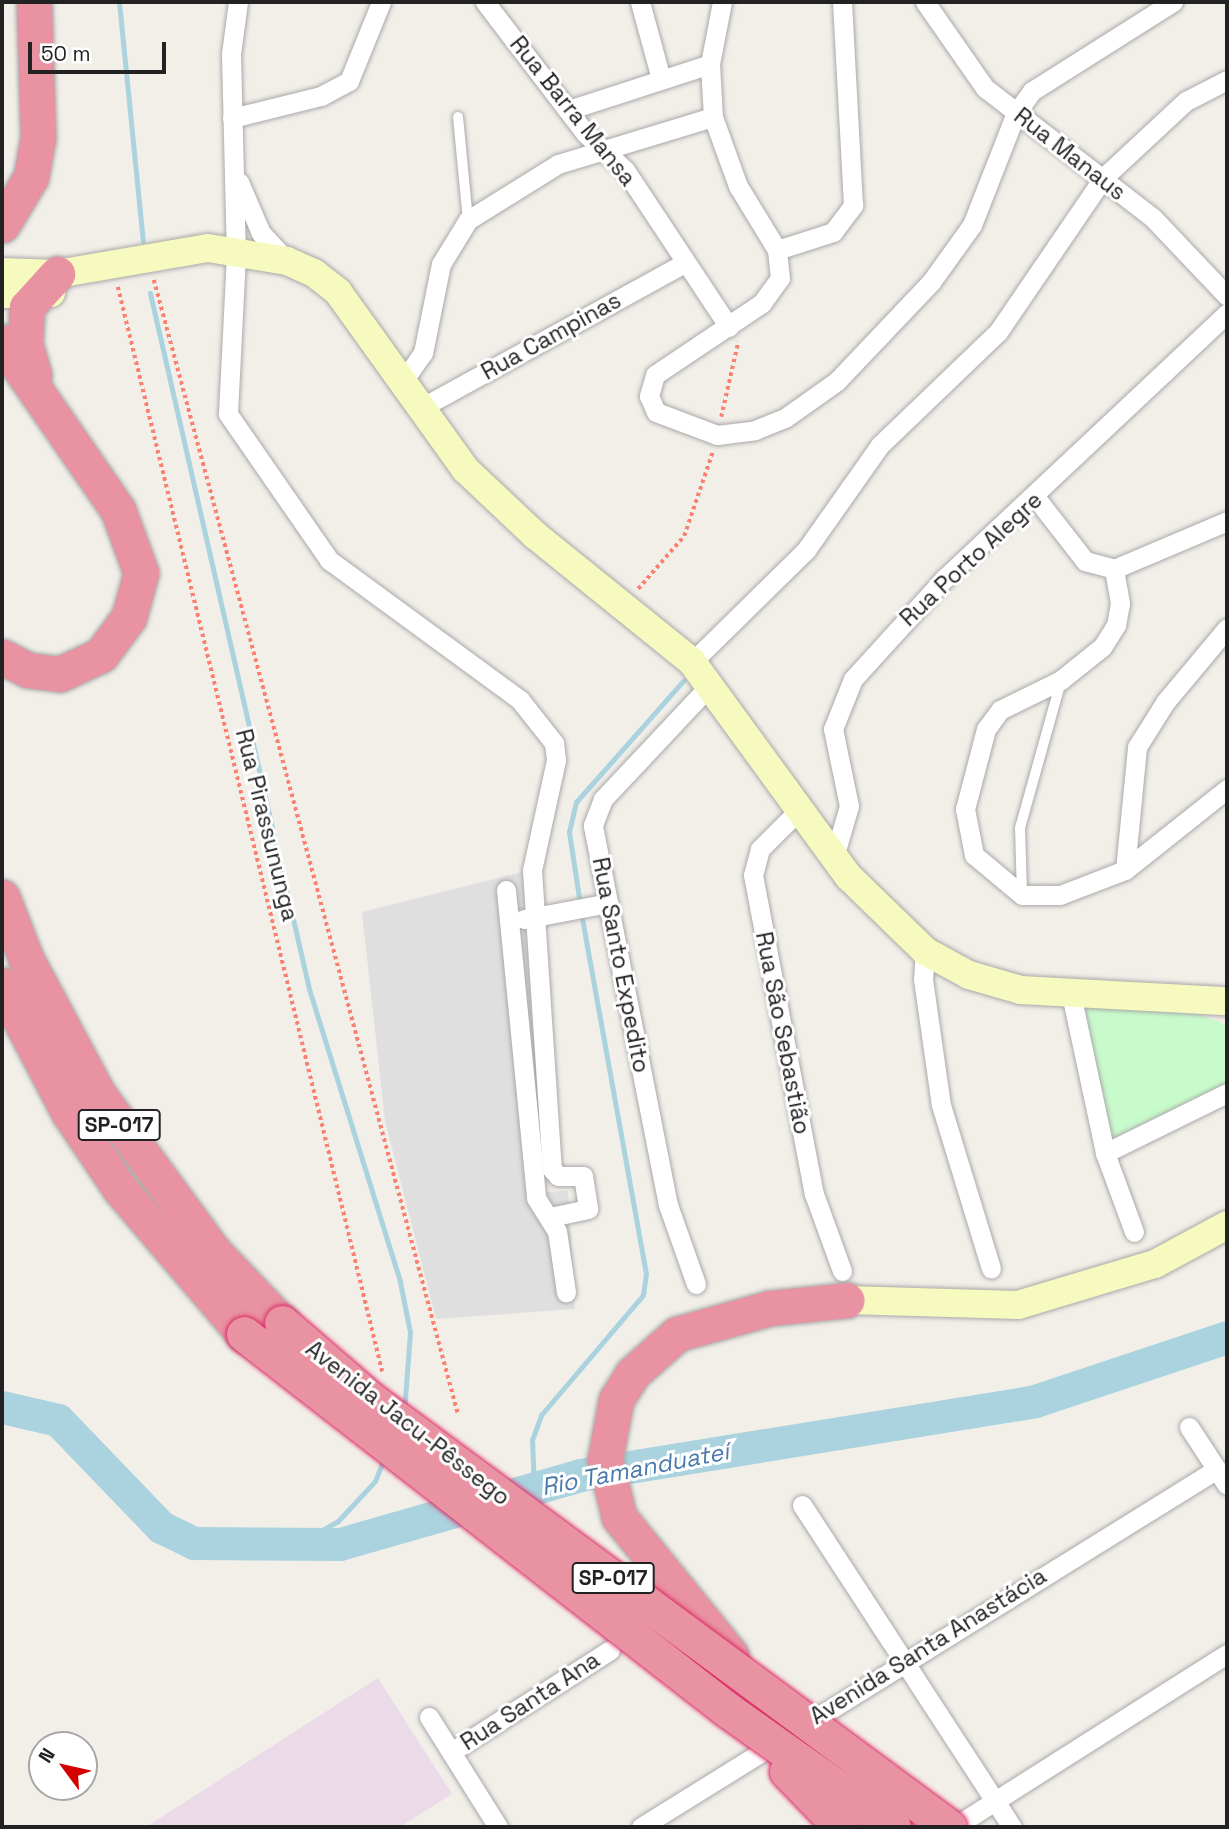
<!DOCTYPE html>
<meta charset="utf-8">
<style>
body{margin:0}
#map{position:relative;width:1229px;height:1829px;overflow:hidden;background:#f2efe9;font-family:"Space Grotesk",sans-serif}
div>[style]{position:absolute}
.residential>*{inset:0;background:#e0dfdf}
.industrial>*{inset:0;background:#ebdbe8}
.park>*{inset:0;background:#c8facc}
.stream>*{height:5px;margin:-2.5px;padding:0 2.5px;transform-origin:2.5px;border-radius:2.5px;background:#aad3df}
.river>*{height:33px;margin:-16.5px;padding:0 16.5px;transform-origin:16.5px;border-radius:16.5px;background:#aad3df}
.path>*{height:3.5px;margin-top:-1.75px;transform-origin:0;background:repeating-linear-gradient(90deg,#fa8072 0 3.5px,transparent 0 7px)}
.roads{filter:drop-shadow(0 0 2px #a9a9a9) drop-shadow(0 0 2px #a9a9a9)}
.lane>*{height:10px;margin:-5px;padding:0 5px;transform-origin:5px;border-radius:5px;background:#fff}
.street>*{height:19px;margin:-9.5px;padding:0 9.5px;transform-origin:9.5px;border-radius:9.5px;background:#fff}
.secondary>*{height:28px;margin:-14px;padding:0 14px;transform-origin:14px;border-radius:14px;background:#f7fabf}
.highway>*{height:35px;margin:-17.5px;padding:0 17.5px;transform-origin:17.5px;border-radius:17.5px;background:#e892a2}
.bridges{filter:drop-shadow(0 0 2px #dc2a67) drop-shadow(0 0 2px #dc2a67)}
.highway-bridge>*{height:35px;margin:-17.5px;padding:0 17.5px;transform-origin:17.5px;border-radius:17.5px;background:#e892a2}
span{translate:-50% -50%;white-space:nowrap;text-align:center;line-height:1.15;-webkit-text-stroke:6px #fff;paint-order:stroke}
.shield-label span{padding:2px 5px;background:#fff;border:2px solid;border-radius:5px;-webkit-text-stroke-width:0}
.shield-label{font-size:21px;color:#222;font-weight:700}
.street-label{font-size:23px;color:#222}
.water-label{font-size:24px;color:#4a7aab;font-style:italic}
.frame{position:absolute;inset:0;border:4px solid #222;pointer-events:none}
.north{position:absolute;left:28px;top:1731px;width:70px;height:70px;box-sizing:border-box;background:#fff;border:2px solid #a7a7a7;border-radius:50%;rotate:303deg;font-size:19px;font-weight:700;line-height:28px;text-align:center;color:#222}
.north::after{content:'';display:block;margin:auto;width:24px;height:32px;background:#d40000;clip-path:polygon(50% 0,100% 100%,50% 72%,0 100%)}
.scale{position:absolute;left:28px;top:42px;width:138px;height:32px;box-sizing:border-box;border:4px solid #222;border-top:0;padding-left:9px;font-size:21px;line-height:24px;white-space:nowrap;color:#222;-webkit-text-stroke:5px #fff;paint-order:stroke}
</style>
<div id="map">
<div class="residential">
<i style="clip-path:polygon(522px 872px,544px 1192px,568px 1191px,575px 1309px,436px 1319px,385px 1121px,362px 912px)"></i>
</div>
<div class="industrial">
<i style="clip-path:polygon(378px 1678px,452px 1794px,400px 1827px,146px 1827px)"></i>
</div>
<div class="park">
<i style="clip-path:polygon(1082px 1006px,1186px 1010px,1220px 1022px,1227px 1027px,1227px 1083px,1110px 1140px)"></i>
</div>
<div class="stream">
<i style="left:119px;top:2px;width:240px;rotate:84.3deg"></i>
<i style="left:150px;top:293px;width:714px;rotate:77.13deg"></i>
<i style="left:309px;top:989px;width:307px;rotate:72.7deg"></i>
<i style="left:400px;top:1282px;width:51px;rotate:78.7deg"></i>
<i style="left:410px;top:1332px;width:79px;rotate:94.3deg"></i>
<i style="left:580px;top:904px;width:73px;rotate:-98.7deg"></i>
<i style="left:569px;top:832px;width:31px;rotate:-77deg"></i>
<i style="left:576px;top:802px;width:162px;rotate:-48.5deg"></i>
<i style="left:534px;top:1486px;width:46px;rotate:-92.5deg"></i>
<i style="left:532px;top:1440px;width:27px;rotate:-70deg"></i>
<i style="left:541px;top:1415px;width:157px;rotate:-49.6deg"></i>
<i style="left:643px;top:1295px;width:21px;rotate:-82deg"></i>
<i style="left:646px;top:1274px;width:366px;rotate:-100.2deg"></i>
<i style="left:293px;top:1547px;width:52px;rotate:-30deg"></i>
<i style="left:338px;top:1521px;width:54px;rotate:-47.2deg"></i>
<i style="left:375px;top:1481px;width:24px;rotate:-68deg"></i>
</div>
<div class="river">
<i style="left:2px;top:1407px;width:57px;rotate:13.1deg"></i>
<i style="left:58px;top:1420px;width:149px;rotate:46.1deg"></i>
<i style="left:161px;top:1527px;width:37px;rotate:26deg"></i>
<i style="left:194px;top:1543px;width:146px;rotate:0.4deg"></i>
<i style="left:340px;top:1544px;width:250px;rotate:-16deg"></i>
<i style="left:580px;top:1475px;width:461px;rotate:-9.2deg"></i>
<i style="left:1035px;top:1401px;width:202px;rotate:-18.4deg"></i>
</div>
<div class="path">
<i style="left:154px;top:280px;width:1174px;rotate:74.99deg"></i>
<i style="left:118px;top:287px;width:1119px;rotate:76.3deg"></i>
<i style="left:721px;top:417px;width:77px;rotate:-77.2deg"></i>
<i style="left:638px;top:589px;width:70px;rotate:-49deg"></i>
<i style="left:684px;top:536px;width:90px;rotate:-71.2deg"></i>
</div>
<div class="roads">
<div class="lane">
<i style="left:458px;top:117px;width:103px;rotate:84.5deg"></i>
<i style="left:1022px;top:894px;width:66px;rotate:-91.7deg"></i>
<i style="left:1020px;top:828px;width:153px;rotate:-74.4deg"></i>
</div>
<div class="street">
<i style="left:238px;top:2px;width:52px;rotate:97.7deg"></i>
<i style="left:231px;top:54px;width:201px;rotate:88.6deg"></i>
<i style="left:236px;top:255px;width:159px;rotate:92.9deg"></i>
<i style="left:228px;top:414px;width:178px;rotate:55.3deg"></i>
<i style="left:329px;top:560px;width:237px;rotate:36.2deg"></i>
<i style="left:520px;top:700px;width:55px;rotate:51.7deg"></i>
<i style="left:554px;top:743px;width:17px;rotate:83deg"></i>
<i style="left:556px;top:760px;width:113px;rotate:102.3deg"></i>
<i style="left:532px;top:870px;width:300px;rotate:86.2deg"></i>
<i style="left:552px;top:1169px;width:9px;rotate:49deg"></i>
<i style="left:558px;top:1176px;width:25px"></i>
<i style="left:583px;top:1176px;width:33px;rotate:81deg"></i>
<i style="left:588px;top:1209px;width:39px;rotate:168deg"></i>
<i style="left:485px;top:2px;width:166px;rotate:52.6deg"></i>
<i style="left:586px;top:134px;width:53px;rotate:42.7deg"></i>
<i style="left:625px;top:170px;width:188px;rotate:56.5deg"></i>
<i style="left:640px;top:2px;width:80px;rotate:74.7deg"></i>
<i style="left:722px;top:2px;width:63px;rotate:101deg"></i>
<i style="left:710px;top:64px;width:53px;rotate:86.8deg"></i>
<i style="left:713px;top:117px;width:73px;rotate:70.1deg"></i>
<i style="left:738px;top:186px;width:75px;rotate:58.6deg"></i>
<i style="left:777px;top:250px;width:28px;rotate:84deg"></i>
<i style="left:780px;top:278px;width:31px;rotate:126deg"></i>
<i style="left:762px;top:303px;width:129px;rotate:146.1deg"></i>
<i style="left:655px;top:375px;width:22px;rotate:106deg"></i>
<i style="left:649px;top:396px;width:17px;rotate:66deg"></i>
<i style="left:656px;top:412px;width:65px;rotate:20.7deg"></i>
<i style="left:717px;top:435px;width:38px;rotate:-7deg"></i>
<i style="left:755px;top:430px;width:32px;rotate:-22deg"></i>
<i style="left:785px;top:418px;width:64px;rotate:-35.4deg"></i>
<i style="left:837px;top:381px;width:137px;rotate:-46.5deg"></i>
<i style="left:931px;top:282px;width:70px;rotate:-54.3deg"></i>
<i style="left:972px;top:225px;width:120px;rotate:-68.6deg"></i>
<i style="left:1016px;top:113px;width:27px;rotate:-54deg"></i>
<i style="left:1032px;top:91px;width:167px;rotate:-32.3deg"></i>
<i style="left:925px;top:2px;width:105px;rotate:55.1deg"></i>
<i style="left:985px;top:88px;width:212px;rotate:37.7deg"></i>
<i style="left:1153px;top:218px;width:108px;rotate:46.5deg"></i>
<i style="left:568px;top:110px;width:149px;rotate:-17.9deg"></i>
<i style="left:232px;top:118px;width:92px;rotate:-13.9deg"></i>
<i style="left:321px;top:96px;width:32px;rotate:-28deg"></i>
<i style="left:349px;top:81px;width:85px;rotate:-67.9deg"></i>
<i style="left:239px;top:182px;width:56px;rotate:66.7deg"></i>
<i style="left:261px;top:233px;width:38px;rotate:47deg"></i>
<i style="left:777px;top:250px;width:59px;rotate:-17.8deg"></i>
<i style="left:833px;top:232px;width:34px;rotate:-53deg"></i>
<i style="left:853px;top:205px;width:203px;rotate:-93.1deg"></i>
<i style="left:401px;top:384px;width:38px;rotate:-55deg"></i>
<i style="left:423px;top:353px;width:91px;rotate:-78.6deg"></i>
<i style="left:441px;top:264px;width:52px;rotate:-58.5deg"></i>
<i style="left:468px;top:220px;width:106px;rotate:-31.9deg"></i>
<i style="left:558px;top:164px;width:162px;rotate:-16.9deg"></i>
<i style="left:419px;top:409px;width:301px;rotate:-28.8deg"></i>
<i style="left:1036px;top:498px;width:80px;rotate:52.1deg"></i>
<i style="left:1085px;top:561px;width:30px;rotate:15deg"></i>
<i style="left:1114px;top:569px;width:123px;rotate:-23deg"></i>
<i style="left:1114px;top:569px;width:35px;rotate:80deg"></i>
<i style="left:1120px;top:603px;width:22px;rotate:100deg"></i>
<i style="left:1116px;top:625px;width:26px;rotate:122deg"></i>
<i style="left:1102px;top:647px;width:53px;rotate:141.2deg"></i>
<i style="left:1061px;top:680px;width:68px;rotate:153.8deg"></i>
<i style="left:1000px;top:710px;width:24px;rotate:126deg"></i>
<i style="left:986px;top:729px;width:83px;rotate:104.7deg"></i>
<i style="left:965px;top:809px;width:47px;rotate:78.9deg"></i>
<i style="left:974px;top:855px;width:62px;rotate:39.8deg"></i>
<i style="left:1022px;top:895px;width:38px"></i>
<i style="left:1060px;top:895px;width:70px;rotate:-21deg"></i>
<i style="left:1125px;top:870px;width:130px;rotate:-38.5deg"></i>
<i style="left:692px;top:662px;width:160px;rotate:-44.5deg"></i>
<i style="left:806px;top:550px;width:128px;rotate:-54.8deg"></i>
<i style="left:880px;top:445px;width:163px;rotate:-43.8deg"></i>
<i style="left:998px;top:332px;width:186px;rotate:-55.7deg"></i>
<i style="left:1103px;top:178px;width:113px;rotate:-42.9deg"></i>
<i style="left:1186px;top:101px;width:46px;rotate:-27.1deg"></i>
<i style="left:800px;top:809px;width:57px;rotate:135deg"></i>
<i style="left:760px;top:849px;width:27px;rotate:105deg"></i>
<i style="left:753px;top:875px;width:325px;rotate:79.2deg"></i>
<i style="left:814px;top:1194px;width:82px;rotate:70deg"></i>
<i style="left:834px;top:857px;width:53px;rotate:-73.6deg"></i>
<i style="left:849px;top:806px;width:79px;rotate:-101.7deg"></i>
<i style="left:833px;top:729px;width:54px;rotate:-68.2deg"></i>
<i style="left:853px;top:679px;width:135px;rotate:-47.7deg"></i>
<i style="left:944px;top:579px;width:388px;rotate:-43.2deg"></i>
<i style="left:1125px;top:870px;width:124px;rotate:-84.4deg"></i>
<i style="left:1137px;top:747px;width:54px;rotate:-57.8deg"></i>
<i style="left:1166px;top:701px;width:95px;rotate:-50.1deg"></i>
<i style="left:506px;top:890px;width:309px;rotate:84.4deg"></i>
<i style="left:536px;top:1198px;width:39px;rotate:58deg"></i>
<i style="left:557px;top:1231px;width:62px;rotate:81.6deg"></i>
<i style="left:524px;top:919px;width:86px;rotate:-10.7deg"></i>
<i style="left:925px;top:951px;width:28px;rotate:94deg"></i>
<i style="left:923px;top:979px;width:127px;rotate:81.9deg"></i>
<i style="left:941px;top:1105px;width:171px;rotate:73deg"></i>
<i style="left:1071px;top:994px;width:163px;rotate:77.9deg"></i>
<i style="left:1105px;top:1153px;width:84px;rotate:69.8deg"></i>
<i style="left:1105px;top:1153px;width:136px;rotate:-26.2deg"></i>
<i style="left:696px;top:1284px;width:84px;rotate:-109.5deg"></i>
<i style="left:668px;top:1205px;width:387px;rotate:-101.2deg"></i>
<i style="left:593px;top:825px;width:28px;rotate:-69deg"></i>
<i style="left:603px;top:799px;width:158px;rotate:-46.8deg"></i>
<i style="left:1189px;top:1427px;width:69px;rotate:56.8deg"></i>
<i style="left:802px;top:1505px;width:384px;rotate:56.9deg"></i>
<i style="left:429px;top:1717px;width:130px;rotate:57.9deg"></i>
<i style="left:451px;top:1752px;width:189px;rotate:-32.7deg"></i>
<i style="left:641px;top:1827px;width:678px;rotate:-31.86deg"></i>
<i style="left:954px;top:1827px;width:323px;rotate:-32.4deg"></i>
</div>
<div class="secondary">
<i style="left:2px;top:272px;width:55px;rotate:2.1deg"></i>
<i style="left:57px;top:274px;width:153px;rotate:-9.8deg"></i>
<i style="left:208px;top:248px;width:80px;rotate:9.3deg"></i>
<i style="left:287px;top:261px;width:30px;rotate:24deg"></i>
<i style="left:314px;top:273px;width:31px;rotate:38deg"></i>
<i style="left:338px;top:292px;width:219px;rotate:54.3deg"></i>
<i style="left:466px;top:470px;width:96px;rotate:43.3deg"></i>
<i style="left:536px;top:536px;width:201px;rotate:38.9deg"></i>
<i style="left:692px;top:662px;width:266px;rotate:53.9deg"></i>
<i style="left:849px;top:877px;width:106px;rotate:44.2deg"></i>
<i style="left:925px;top:951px;width:50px;rotate:28.6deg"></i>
<i style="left:969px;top:975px;width:54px;rotate:16.1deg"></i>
<i style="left:1021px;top:990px;width:206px;rotate:3.1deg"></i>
<i style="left:2px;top:294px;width:49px;rotate:-1.2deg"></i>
<i style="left:847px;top:1300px;width:171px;rotate:1.7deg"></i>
<i style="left:1018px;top:1305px;width:143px;rotate:-16.7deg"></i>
<i style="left:1155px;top:1264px;width:82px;rotate:-28.4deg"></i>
</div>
<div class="highway">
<i style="left:2px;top:225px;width:56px;rotate:-58.9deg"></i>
<i style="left:31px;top:177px;width:39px;rotate:-80deg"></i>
<i style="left:38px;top:139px;width:137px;rotate:-91.7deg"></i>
<i style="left:2px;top:342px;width:204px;rotate:55.4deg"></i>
<i style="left:118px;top:510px;width:67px;rotate:69.9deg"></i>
<i style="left:141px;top:573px;width:46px;rotate:105.3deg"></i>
<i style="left:129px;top:617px;width:47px;rotate:126.4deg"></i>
<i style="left:101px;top:655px;width:45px;rotate:155.1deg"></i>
<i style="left:60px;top:674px;width:32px;rotate:-173deg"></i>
<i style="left:28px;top:670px;width:29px;rotate:-153deg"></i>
<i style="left:34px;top:375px;width:32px;rotate:-106deg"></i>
<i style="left:25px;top:344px;width:37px;rotate:-87deg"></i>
<i style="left:27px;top:307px;width:45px;rotate:-47.7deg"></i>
<i style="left:2px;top:897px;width:66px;rotate:68.8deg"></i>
<i style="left:26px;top:959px;width:153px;rotate:61.9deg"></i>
<i style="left:98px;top:1094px;width:196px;rotate:53.7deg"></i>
<i style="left:214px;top:1252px;width:98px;rotate:46.2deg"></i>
<i style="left:2px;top:985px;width:144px;rotate:62.4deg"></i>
<i style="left:69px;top:1113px;width:92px;rotate:56.1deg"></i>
<i style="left:120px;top:1189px;width:191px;rotate:49.5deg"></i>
<i style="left:731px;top:1655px;width:178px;rotate:-129.1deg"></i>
<i style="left:619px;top:1517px;width:60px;rotate:-103.6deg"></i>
<i style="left:605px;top:1459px;width:60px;rotate:-79.4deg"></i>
<i style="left:616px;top:1400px;width:31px;rotate:-58deg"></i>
<i style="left:632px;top:1374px;width:60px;rotate:-41.6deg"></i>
<i style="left:677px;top:1334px;width:97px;rotate:-15.6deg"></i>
<i style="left:770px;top:1308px;width:77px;rotate:-5.9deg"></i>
</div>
</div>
<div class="bridges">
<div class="highway-bridge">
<i style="left:282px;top:1323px;width:116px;rotate:40.8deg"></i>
<i style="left:370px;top:1399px;width:720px;rotate:36.47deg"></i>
<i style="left:244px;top:1334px;width:614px;rotate:37.86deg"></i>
<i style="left:729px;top:1711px;width:201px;rotate:35.3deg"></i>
<i style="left:787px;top:1771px;width:78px;rotate:46deg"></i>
</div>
</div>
<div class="shield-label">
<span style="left:119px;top:1125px">SP-017</span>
<span style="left:613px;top:1578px">SP-017</span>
</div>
<div class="street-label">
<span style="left:573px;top:111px;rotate:51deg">Rua Barra Mansa</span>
<span style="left:1070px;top:154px;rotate:38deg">Rua Manaus</span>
<span style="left:551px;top:336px;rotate:-29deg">Rua Campinas</span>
<span style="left:971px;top:559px;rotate:-43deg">Rua Porto Alegre</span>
<span style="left:267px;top:825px;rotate:76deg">Rua Pirassununga</span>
<span style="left:621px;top:965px;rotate:79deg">Rua Santo Expedito</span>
<span style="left:783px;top:1033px;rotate:79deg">Rua São Sebastião</span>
<span style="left:408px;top:1423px;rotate:38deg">Avenida Jacu-Pêssego</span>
<span style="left:928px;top:1646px;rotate:-32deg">Avenida Santa Anastácia</span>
<span style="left:530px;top:1701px;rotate:-33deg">Rua Santa Ana</span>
</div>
<div class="water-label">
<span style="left:635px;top:1469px;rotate:-11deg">Rio Tamanduateí</span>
</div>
<div class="frame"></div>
<div class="north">N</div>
<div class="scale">50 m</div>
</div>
